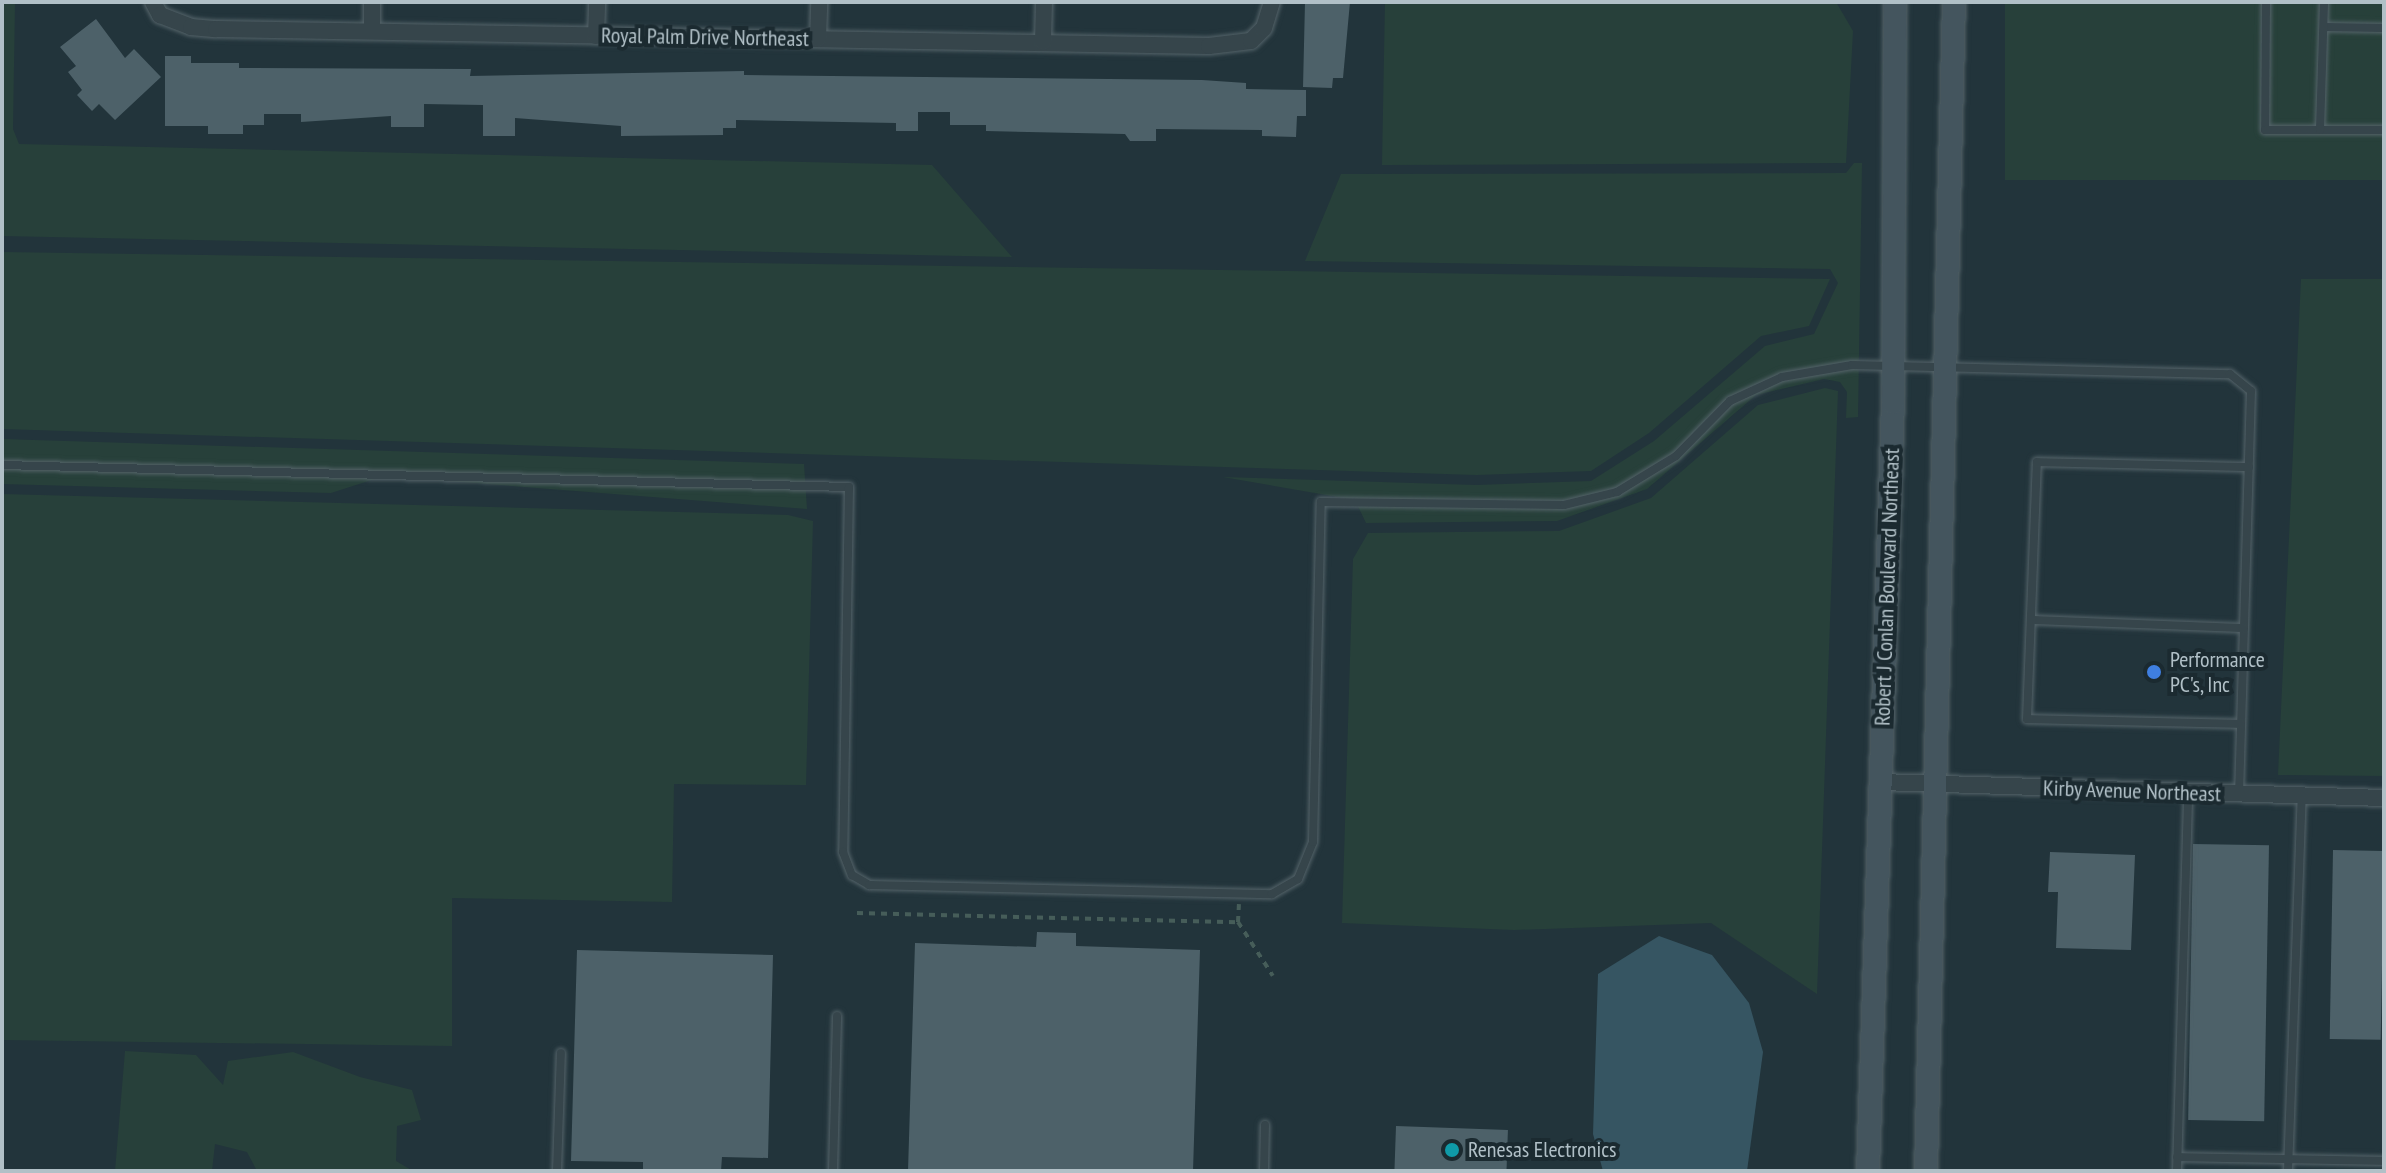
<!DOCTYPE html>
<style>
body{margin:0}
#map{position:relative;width:2386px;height:1173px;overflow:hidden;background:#22343b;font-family:"PT Sans Narrow",sans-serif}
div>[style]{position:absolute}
.green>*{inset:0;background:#27403a;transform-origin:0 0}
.water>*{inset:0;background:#365562}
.building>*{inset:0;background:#4d6169;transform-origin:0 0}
.path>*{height:4px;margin-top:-2px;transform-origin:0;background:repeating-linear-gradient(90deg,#465d59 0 6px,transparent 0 12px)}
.roads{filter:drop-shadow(0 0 2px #546369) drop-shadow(0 0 2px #546369)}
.lane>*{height:8px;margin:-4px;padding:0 4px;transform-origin:4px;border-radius:4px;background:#36454b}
.street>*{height:16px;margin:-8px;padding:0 8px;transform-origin:8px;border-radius:8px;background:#36454b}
.secondary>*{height:22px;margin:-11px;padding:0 11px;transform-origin:11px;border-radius:11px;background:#44555e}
.dots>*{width:22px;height:22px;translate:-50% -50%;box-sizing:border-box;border:4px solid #1b2a30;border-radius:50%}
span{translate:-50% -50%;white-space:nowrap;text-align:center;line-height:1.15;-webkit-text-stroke:8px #1b2a30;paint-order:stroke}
.street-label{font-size:22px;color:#b1c0c7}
.poi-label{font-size:22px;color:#b1c0c7}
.left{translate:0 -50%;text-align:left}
.frame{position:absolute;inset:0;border:4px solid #b1c0c7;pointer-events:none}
</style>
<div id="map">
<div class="green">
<i style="clip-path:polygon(2px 2px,15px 2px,13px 129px,19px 144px,932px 165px,1012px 257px,2px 236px)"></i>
<i style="clip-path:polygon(1385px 2px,1836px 2px,1853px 31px,1846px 163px,1382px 165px)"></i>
<i style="left:2005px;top:2px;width:379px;height:178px"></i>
<i style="clip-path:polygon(1854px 163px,1862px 163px,1858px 417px,1846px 418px,1847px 392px,1840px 382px,1824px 379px,1756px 395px,1647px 489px,1557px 521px,1366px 523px,1355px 500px,1223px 477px,1476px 485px,1591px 481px,1654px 441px,1765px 346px,1814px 334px,1838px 283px,1830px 269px,1305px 261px,1341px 174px,1846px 173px)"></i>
<i style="clip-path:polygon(2px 252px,1830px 279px,1809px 326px,1761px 336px,1649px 433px,1591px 471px,1477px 475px,2px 429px)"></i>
<i style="clip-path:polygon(2301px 279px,2384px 279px,2384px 776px,2278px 775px)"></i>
<i style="clip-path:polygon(1825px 388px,1838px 391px,1817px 994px,1711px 923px,1514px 930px,1342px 923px,1353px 559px,1368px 533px,1559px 531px,1651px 498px,1758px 405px)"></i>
<i style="clip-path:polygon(2px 439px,804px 464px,807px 509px,384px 476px,331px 493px,2px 484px)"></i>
<i style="clip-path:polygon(2px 494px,788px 515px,813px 521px,806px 785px,674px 784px,672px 902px,452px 898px,452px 1046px,2px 1040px)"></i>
<i style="clip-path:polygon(125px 1051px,196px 1055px,223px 1085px,228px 1061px,293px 1052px,360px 1077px,412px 1090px,421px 1120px,397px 1126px,396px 1161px,413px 1171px,257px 1171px,247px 1152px,215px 1144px,212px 1171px,115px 1171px)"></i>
</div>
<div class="water">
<i style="clip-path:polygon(1659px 936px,1712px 955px,1749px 1003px,1763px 1052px,1747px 1171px,1603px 1171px,1593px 1134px,1598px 974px)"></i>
</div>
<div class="building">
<i style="clip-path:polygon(1305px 2px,1350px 2px,1343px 78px,1333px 78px,1332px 88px,1303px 87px)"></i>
<i style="clip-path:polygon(96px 19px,125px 58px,134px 49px,161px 77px,115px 120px,99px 104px,92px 111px,77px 95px,82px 90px,68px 72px,76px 66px,60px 47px)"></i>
<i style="clip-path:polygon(165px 56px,191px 56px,191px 63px,239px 63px,239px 68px,471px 69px,470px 76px,744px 71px,744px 75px,1202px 80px,1246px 83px,1246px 89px,1306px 90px,1306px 116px,1297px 116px,1296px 137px,1262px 136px,1262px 130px,1156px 129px,1156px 141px,1130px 141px,1125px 134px,986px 131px,986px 125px,950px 125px,950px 112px,918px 112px,918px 131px,896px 131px,896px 123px,736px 120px,736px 128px,723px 128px,723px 135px,621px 136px,621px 126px,515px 118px,515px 136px,483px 136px,483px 105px,424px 104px,424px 127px,391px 127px,391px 116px,301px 122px,301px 114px,264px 114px,264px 125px,243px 125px,243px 134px,208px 134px,208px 126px,165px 126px)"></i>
<i style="left:2193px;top:844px;width:76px;height:276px;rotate:1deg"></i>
<i style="left:2333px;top:850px;width:51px;height:189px;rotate:1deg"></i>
<i style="clip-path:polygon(2050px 852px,2135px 855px,2131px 950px,2056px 948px,2058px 892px,2048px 892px)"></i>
<i style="clip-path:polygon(1037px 932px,1076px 933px,1076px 946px,1200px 950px,1193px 1171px,908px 1171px,915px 943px,1036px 947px)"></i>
<i style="clip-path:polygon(577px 950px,773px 955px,768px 1158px,722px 1157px,721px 1171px,643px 1171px,643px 1162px,571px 1161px)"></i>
<i style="left:1396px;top:1126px;width:112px;height:45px;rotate:2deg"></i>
</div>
<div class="path">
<i style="left:857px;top:913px;width:381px;rotate:1.4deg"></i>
<i style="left:1238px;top:922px;width:18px;rotate:-87deg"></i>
<i style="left:1238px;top:922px;width:64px;rotate:57.1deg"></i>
</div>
<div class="roads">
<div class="lane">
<i style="left:2266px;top:2px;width:128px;rotate:90.4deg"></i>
<i style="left:2265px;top:130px;width:119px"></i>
<i style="left:2324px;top:27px;width:60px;rotate:1deg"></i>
<i style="left:2320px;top:130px;width:128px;rotate:-88.2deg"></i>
<i style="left:2px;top:465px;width:847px;rotate:1.49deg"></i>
<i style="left:849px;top:487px;width:365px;rotate:90.9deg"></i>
<i style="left:843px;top:852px;width:25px;rotate:69deg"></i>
<i style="left:852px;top:875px;width:20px;rotate:30deg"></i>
<i style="left:869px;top:885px;width:403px;rotate:1.3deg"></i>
<i style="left:1272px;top:894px;width:30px;rotate:-30deg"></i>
<i style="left:1298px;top:879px;width:40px;rotate:-68deg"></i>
<i style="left:1313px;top:842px;width:340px;rotate:-88.7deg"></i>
<i style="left:1321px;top:502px;width:243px;rotate:0.7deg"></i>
<i style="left:1564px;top:505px;width:55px;rotate:-13.8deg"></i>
<i style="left:1617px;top:492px;width:69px;rotate:-31.4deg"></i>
<i style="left:1676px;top:456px;width:77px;rotate:-45.5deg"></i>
<i style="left:1730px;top:401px;width:57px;rotate:-24.8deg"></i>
<i style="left:1782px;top:377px;width:71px;rotate:-9.7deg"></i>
<i style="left:1852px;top:365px;width:378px;rotate:1.4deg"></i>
<i style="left:2230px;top:374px;width:27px;rotate:39deg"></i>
<i style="left:2251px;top:391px;width:402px;rotate:91.7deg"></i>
<i style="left:2031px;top:620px;width:213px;rotate:2.2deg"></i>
<i style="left:2241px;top:724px;width:214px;rotate:-178.7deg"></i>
<i style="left:2027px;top:719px;width:257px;rotate:-87.8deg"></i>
<i style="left:2037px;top:462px;width:212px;rotate:1.4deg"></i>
<i style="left:2177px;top:1157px;width:207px;rotate:1.1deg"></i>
<i style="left:557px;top:1171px;width:118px;rotate:-88.1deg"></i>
<i style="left:833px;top:1171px;width:155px;rotate:-88.5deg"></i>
<i style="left:1264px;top:1171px;width:46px;rotate:-88.8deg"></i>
<i style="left:2177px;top:1171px;width:379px;rotate:-88.3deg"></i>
<i style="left:2288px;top:1171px;width:375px;rotate:-87.9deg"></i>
</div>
<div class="street">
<i style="left:153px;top:2px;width:15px;rotate:62deg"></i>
<i style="left:160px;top:15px;width:33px;rotate:21deg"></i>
<i style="left:191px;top:27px;width:25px;rotate:5deg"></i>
<i style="left:216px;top:29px;width:993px;rotate:0.98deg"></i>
<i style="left:1209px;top:46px;width:42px;rotate:-6.8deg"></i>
<i style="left:1251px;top:41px;width:18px;rotate:-45deg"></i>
<i style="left:1264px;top:28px;width:27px;rotate:-73deg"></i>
<i style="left:372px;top:30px;width:28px;rotate:-90deg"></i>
<i style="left:596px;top:36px;width:34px;rotate:-88deg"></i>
<i style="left:818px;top:39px;width:37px;rotate:-88deg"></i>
<i style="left:1043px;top:42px;width:40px;rotate:-88.6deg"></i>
<i style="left:1880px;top:782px;width:504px;rotate:1.82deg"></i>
</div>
<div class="secondary">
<i style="left:1868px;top:1171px;width:768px;rotate:-88.14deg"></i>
<i style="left:1893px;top:403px;width:401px;rotate:-89.7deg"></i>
<i style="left:1926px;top:1171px;width:1169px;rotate:-88.63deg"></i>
</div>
</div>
<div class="dots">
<i style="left:2154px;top:672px;background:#3f7fe0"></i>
<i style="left:1452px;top:1150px;background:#0f9aa8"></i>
</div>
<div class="street-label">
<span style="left:705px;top:37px;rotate:1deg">Royal Palm Drive Northeast</span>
<span style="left:1887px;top:587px;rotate:-88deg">Robert J Conlan Boulevard Northeast</span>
<span style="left:2132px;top:791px;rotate:2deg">Kirby Avenue Northeast</span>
</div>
<div class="poi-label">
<span class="left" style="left:2170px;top:672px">Performance<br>PC's, Inc</span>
<span class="left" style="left:1468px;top:1150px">Renesas Electronics</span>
</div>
<div class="frame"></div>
</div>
